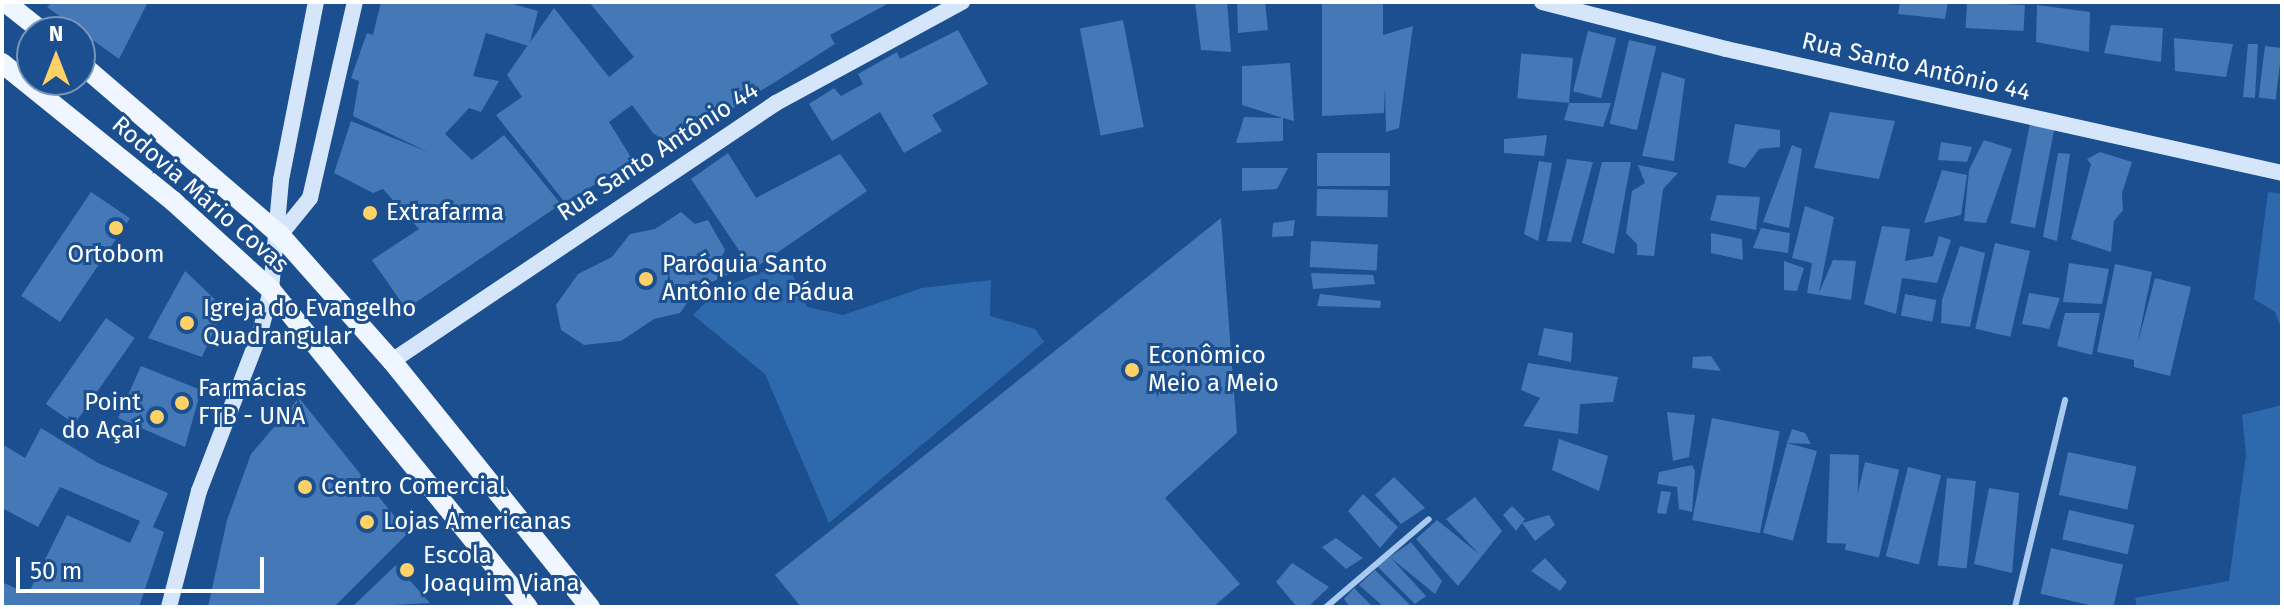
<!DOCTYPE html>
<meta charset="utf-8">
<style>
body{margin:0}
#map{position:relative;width:2284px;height:609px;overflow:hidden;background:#1b4f8f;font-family:"Fira Sans",sans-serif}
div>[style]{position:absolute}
.green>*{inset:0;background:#2e69ad}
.building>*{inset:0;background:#4478b7;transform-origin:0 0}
.lane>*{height:6px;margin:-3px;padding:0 3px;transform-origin:3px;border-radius:3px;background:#a9c9ee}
.secondary>*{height:16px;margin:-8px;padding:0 8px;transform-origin:8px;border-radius:8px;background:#d6e6fa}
.primary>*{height:20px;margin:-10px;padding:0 10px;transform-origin:10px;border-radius:10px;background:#f0f6ff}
.dots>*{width:22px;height:22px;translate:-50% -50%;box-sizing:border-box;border:4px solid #1b4f8f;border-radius:50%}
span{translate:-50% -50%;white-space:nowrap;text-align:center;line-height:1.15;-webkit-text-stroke:6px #1b4f8f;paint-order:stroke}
.street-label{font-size:24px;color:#fff}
.poi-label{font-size:24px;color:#fff}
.left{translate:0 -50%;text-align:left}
.right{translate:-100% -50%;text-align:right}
.frame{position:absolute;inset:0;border:4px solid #fff;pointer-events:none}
.north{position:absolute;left:16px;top:16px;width:80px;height:80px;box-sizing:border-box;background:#1b4f8f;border:2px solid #7695bc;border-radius:50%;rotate:0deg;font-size:22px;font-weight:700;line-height:32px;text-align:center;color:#fff}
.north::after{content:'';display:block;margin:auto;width:28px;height:36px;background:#ffd166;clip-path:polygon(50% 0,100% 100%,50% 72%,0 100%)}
.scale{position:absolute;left:16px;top:557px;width:248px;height:36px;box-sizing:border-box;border:4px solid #fff;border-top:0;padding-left:10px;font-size:24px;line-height:28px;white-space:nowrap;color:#fff;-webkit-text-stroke:6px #1b4f8f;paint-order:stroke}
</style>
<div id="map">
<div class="green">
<i style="clip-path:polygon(2268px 192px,2282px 194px,2282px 330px,2275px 312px,2254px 299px)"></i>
<i style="clip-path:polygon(787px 262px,807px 307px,843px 315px,922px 288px,991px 280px,990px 316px,1035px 329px,1044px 342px,829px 523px,765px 374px,693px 315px,719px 289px)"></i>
<i style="clip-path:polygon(2282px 405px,2282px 607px,2137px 607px,2135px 598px,2229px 581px,2246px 455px,2242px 415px)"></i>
</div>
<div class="building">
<i style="clip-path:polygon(52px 2px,148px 2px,119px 59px,47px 7px)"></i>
<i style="clip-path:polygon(381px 2px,505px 2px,538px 11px,529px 46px,486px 33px,473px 76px,499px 81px,481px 112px,469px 108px,445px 134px,472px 160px,504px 135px,561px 204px,406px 309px,372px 260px,419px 229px,383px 189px,373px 193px,334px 173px,351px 121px,428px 152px,353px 116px,359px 81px,351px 78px,367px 33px,373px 35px)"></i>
<i style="clip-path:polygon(589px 2px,891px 2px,830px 35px,835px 44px,775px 82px,696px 131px,690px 125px,662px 145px,632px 105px,609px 122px,632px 159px,566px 204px,496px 115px,522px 97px,507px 75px,554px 8px,609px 77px,634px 57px)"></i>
<i style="clip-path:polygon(1195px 2px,1227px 2px,1231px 52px,1201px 50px)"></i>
<i style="clip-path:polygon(1237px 2px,1265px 2px,1268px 30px,1238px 33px)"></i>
<i style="clip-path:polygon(1322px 2px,1383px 2px,1383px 35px,1413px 26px,1399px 128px,1386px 132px,1385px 86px,1384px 113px,1322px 116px)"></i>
<i style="clip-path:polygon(1900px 2px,1948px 2px,1945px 19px,1898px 14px)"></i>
<i style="left:1967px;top:2px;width:58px;height:26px;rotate:3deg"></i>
<i style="clip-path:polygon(2037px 5px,2090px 12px,2089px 52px,2036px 42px)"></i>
<i style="left:1123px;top:20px;width:109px;height:44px;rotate:79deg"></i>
<i style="clip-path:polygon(2111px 25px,2163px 28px,2161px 62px,2104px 53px)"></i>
<i style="clip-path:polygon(958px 30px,988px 84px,932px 115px,942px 131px,904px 153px,880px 112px,832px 141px,809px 104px,834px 88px,841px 96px,863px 84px,858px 74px,897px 52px,900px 59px)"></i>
<i style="left:1588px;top:31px;width:29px;height:62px;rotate:14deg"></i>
<i style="clip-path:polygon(2174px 38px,2233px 44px,2226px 77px,2175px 71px)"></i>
<i style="left:1629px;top:40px;width:28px;height:86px;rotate:13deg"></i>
<i style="clip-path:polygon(2248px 44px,2258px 44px,2255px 98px,2243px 97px)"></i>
<i style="left:2265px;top:46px;width:17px;height:52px;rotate:7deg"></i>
<i style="left:1573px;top:58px;width:45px;height:52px;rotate:95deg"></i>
<i style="clip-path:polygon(1290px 63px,1294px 121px,1283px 118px,1283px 141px,1236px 143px,1244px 117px,1283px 118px,1242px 105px,1242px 66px)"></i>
<i style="clip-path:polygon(1662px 72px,1685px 79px,1674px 161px,1642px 156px)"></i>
<i style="clip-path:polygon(1569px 103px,1611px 103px,1603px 127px,1564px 120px)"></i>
<i style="clip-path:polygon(1830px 112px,1895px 121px,1879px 179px,1814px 168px)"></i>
<i style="left:2030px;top:123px;width:25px;height:102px;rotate:11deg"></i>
<i style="clip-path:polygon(1735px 124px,1780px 130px,1780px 147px,1759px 149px,1745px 168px,1728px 163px)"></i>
<i style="clip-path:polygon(1547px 135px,1544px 156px,1504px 153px,1504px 139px)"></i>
<i style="clip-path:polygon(1984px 140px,2012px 149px,1986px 223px,1964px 221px,1969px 170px)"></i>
<i style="clip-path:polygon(1941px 142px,1972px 147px,1967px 162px,1938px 160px)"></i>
<i style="clip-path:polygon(1792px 145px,1802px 149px,1789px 228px,1763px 222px)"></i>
<i style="clip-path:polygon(2100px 152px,2132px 162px,2122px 193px,2123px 210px,2114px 221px,2111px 252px,2071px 239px,2091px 164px,2087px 159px)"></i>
<i style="clip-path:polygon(728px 153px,756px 198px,840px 154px,867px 191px,752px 270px,691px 179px)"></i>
<i style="left:1390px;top:153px;width:33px;height:73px;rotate:90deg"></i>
<i style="clip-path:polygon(2058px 153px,2070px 154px,2057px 241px,2043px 237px)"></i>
<i style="clip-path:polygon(1567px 159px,1593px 162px,1571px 242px,1547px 241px)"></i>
<i style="clip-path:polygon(1539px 161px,1552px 163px,1538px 241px,1524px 234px)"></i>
<i style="clip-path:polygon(1602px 162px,1631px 162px,1614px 254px,1582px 243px)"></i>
<i style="clip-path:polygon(1638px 165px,1678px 173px,1663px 189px,1654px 256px,1637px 255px,1637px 244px,1626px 233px,1632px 191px,1645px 183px)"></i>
<i style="clip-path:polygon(1242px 168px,1288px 168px,1277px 189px,1242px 191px)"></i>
<i style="clip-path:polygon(1942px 170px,1967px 175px,1961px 215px,1924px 223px)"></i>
<i style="left:1317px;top:189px;width:71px;height:27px;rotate:1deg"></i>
<i style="left:91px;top:192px;width:47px;height:125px;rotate:34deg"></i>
<i style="clip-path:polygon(1717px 195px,1760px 197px,1756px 230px,1710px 220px)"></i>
<i style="clip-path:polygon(1805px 206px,1834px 217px,1819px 293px,1833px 260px,1856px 261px,1851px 300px,1807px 293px,1812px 263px,1792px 258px)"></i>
<i style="clip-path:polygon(681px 212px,695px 224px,708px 220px,725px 250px,719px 262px,729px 274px,697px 289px,680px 313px,654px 319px,621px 341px,584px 345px,561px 330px,556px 305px,578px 274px,612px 257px,630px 234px,655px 229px)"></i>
<i style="clip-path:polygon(1221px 218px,1237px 433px,1165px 498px,1240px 584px,1213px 607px,801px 607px,775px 575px)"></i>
<i style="clip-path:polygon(1295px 220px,1293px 236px,1272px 237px,1273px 223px)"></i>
<i style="clip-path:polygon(1882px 226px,1910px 229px,1905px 261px,1933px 256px,1939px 236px,1951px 240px,1937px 283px,1902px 278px,1896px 314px,1864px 304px)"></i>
<i style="clip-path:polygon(1761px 228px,1790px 233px,1788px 253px,1753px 248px)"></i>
<i style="clip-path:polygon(1711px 233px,1742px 239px,1743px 260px,1711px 253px)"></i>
<i style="left:1311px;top:241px;width:67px;height:26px;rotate:3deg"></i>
<i style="left:1995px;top:243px;width:36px;height:88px;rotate:13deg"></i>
<i style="clip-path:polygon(1960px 246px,1985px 253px,1970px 327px,1941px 323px,1942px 300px)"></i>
<i style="clip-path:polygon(1784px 261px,1804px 268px,1797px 291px,1784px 290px)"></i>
<i style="clip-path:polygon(2069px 263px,2109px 269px,2102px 304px,2063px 302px)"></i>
<i style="clip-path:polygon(2115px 264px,2152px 272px,2137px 346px,2155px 278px,2191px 287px,2170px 376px,2134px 367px,2134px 360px,2097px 352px)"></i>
<i style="clip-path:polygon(185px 271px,224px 308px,202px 357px,148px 338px)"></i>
<i style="clip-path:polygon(1311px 273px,1373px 275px,1375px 284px,1313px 289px)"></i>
<i style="clip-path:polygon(2029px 293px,2060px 298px,2049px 329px,2022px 324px)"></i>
<i style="clip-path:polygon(1320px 294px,1381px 301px,1380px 308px,1317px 306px)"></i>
<i style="left:1905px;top:294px;width:32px;height:22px;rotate:11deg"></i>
<i style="clip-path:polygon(2065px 313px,2100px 313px,2092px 355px,2057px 346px)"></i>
<i style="left:106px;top:318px;width:35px;height:105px;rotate:35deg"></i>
<i style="clip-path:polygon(1544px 328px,1573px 333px,1571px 362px,1538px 355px)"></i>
<i style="clip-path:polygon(1711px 356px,1721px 371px,1692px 368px,1693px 357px)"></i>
<i style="clip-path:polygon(1528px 363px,1618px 377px,1613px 402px,1580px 404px,1578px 434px,1523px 426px,1540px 398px,1521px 390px)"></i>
<i style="clip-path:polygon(141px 366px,201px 390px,185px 447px,118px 418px)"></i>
<i style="clip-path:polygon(299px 398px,408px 533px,334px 607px,208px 607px,227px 520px,251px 454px)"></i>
<i style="clip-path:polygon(1667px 412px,1695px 415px,1689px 457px,1673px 461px)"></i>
<i style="left:1712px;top:418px;width:69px;height:104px;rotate:11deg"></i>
<i style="clip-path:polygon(41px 428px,98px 463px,168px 493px,153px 527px,164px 532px,139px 607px,2px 607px,2px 582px,28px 594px,67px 515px,130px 543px,140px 521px,60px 487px,38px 527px,2px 508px,2px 444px,25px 458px)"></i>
<i style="clip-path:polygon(1792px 429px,1805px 433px,1811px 444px,1787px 443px)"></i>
<i style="clip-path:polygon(1559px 439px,1608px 456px,1599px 491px,1552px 470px)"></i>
<i style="left:1787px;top:443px;width:31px;height:93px;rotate:15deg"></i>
<i style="left:2068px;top:452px;width:70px;height:44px;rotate:12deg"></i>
<i style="left:1830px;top:454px;width:29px;height:89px;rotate:2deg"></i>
<i style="left:1865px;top:462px;width:35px;height:90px;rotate:13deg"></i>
<i style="clip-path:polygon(1692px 465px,1695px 471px,1692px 512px,1679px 509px,1677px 487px,1657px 484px,1659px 472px)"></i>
<i style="left:1908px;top:467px;width:34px;height:92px;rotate:14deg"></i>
<i style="clip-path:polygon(1394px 477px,1425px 508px,1401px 524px,1375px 495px)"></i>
<i style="left:1947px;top:478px;width:29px;height:88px;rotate:6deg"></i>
<i style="clip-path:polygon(1989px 488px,2019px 493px,2012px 573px,1974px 564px)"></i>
<i style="clip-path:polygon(1661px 491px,1671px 492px,1666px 514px,1657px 513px)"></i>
<i style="clip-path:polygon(1363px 494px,1398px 527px,1380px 548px,1348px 511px)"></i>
<i style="clip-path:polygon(1475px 497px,1502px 531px,1458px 586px,1416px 539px,1437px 520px,1479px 554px,1446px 519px)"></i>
<i style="clip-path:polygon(1512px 506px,1525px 519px,1516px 531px,1503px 515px)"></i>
<i style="left:2069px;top:510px;width:67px;height:30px;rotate:13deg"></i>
<i style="clip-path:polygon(1549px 515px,1555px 525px,1535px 541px,1522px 523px)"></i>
<i style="clip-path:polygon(1336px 538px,1363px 558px,1346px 569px,1322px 547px)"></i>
<i style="clip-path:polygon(1411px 542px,1442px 581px,1435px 594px,1391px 558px,1426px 596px,1415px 604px,1377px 566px)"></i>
<i style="left:2051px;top:548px;width:74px;height:47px;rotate:13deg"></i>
<i style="clip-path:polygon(1545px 558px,1567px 582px,1560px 591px,1531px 571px)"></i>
<i style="clip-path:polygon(1292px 563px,1329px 587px,1308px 607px,1297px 607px,1276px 582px)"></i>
<i style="clip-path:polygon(396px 565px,430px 603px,352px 607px)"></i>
<i style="clip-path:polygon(1375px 570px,1412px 607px,1384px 607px,1359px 585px)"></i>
<i style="clip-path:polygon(1354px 588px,1373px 607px,1350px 607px,1344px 599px)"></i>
</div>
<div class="lane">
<i style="left:1326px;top:607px;width:135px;rotate:-40.5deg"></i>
<i style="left:2015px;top:607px;width:213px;rotate:-76.4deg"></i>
</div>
<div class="secondary">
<i style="left:1542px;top:2px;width:190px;rotate:14.3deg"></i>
<i style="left:1726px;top:49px;width:570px;rotate:12.57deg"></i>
<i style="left:280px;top:235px;width:48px;rotate:-51deg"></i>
<i style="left:310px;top:198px;width:201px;rotate:-77.1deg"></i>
<i style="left:392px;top:361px;width:463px;rotate:-33.9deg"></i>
<i style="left:776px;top:103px;width:212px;rotate:-28.5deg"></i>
<i style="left:169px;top:607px;width:120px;rotate:-75.5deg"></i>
<i style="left:199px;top:491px;width:169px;rotate:-68.9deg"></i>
<i style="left:260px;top:333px;width:44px;rotate:-75.7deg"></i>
<i style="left:271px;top:290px;width:110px;rotate:-84.8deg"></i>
<i style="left:281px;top:180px;width:181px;rotate:-78.9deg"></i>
</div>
<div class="primary">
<i style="left:5px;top:2px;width:48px;rotate:38.3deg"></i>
<i style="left:2px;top:63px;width:220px;rotate:38.9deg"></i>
<i style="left:173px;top:201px;width:132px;rotate:42.2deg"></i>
<i style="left:271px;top:290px;width:408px;rotate:51deg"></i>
<i style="left:80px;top:63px;width:264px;rotate:40.7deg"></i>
<i style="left:280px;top:235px;width:169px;rotate:48.4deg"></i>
<i style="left:392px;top:361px;width:316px;rotate:51.2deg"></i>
</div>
<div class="dots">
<i style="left:370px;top:213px;background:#ffd166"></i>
<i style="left:116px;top:228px;background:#ffd166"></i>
<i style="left:646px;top:279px;background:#ffd166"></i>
<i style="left:187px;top:323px;background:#ffd166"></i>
<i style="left:1132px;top:370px;background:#ffd166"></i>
<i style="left:182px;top:403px;background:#ffd166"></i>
<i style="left:157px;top:417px;background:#ffd166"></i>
<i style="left:305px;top:487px;background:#ffd166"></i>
<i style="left:367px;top:522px;background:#ffd166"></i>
<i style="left:407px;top:570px;background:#ffd166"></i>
</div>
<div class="street-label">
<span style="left:1916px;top:67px;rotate:13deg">Rua Santo Antônio 44</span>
<span style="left:658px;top:152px;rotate:-33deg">Rua Santo Antônio 44</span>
<span style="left:200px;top:195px;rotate:41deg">Rodovia Mário Covas</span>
</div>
<div class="poi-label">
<span class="left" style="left:386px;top:213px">Extrafarma</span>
<span style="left:116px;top:255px">Ortobom</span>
<span class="left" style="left:662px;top:279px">Paróquia Santo<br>Antônio de Pádua</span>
<span class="left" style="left:203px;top:323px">Igreja do Evangelho<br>Quadrangular</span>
<span class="left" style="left:1148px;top:370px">Econômico<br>Meio a Meio</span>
<span class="left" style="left:198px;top:403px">Farmácias<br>FTB - UNA</span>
<span class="right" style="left:141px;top:417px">Point<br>do Açaí</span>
<span class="left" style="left:321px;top:487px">Centro Comercial</span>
<span class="left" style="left:383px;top:522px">Lojas Americanas</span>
<span class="left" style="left:423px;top:570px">Escola<br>Joaquim Viana</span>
</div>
<div class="frame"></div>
<div class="north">N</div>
<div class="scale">50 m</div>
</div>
